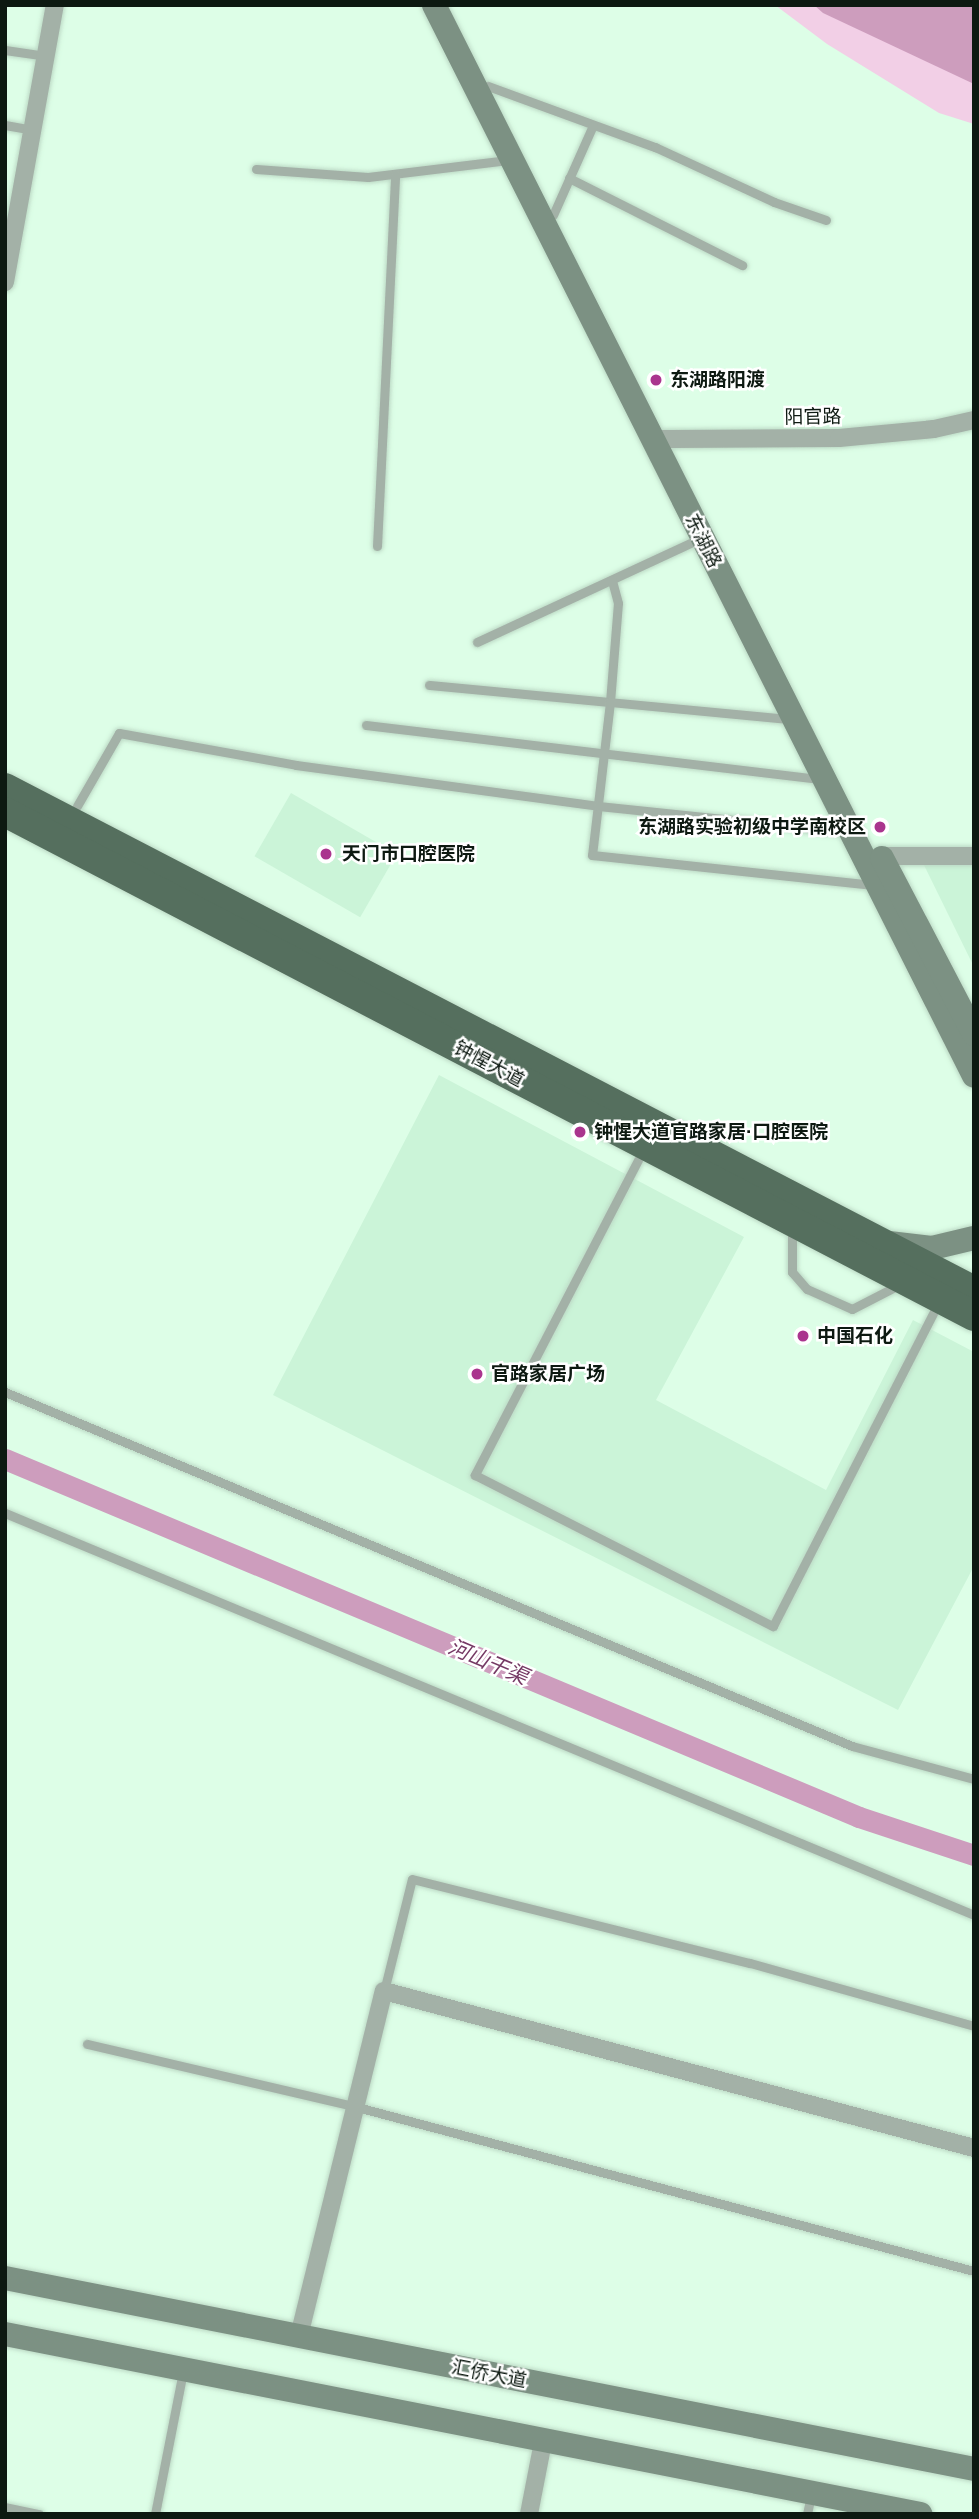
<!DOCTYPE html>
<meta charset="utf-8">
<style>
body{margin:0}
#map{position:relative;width:979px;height:2519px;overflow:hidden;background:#ddfee7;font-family:Helvetica,"Noto Sans SC",sans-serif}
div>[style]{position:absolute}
.built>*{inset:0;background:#cbf4d8;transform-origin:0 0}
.green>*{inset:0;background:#f2cfe6}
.water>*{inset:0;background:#cd9dbd}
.canal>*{height:21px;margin:-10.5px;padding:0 10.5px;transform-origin:10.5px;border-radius:10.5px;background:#cd9dbd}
.roads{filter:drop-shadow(0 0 2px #bcd9c5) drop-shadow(0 0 2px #bcd9c5)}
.service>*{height:9px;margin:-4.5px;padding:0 4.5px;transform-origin:4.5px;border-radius:4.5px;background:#a3b1a7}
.minor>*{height:18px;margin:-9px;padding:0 9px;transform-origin:9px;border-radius:9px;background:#a3b1a7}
.secondary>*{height:24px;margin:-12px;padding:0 12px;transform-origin:12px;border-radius:12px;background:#7c9183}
.trunk>*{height:30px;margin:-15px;padding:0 15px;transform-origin:15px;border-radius:15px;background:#556f5e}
.dots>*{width:19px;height:19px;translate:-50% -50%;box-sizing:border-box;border:4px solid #fff;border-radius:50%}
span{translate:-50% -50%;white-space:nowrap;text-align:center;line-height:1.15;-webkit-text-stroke:5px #fff;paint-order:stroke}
.poi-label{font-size:19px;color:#0d1911;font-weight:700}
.left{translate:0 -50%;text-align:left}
.right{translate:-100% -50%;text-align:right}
.street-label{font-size:19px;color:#0d1911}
.water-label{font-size:21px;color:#753964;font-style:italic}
.frame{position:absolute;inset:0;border:7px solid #0d1911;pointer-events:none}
</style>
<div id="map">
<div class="built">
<i style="left:291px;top:793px;width:122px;height:73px;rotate:30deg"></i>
<i style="clip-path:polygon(922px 861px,974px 861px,974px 967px)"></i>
<i style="clip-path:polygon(439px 1075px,744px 1237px,656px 1400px,826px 1490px,913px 1320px,974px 1352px,974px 1566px,898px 1710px,273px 1395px)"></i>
</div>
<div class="green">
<i style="clip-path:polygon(775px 5px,974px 5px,974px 124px,939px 113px,827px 44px)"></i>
</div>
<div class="water">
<i style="clip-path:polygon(814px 5px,974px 5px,974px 84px,823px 13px)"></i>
</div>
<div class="canal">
<i style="left:5px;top:1459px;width:926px;rotate:22.74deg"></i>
<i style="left:859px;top:1817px;width:121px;rotate:18.3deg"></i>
</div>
<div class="roads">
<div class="service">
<i style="left:5px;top:50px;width:41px;rotate:8.3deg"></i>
<i style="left:488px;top:86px;width:178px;rotate:20.1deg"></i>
<i style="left:655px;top:147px;width:131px;rotate:24.8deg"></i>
<i style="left:774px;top:202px;width:55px;rotate:19.1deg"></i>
<i style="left:5px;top:125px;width:28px;rotate:10deg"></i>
<i style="left:256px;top:169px;width:112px;rotate:4.1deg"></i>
<i style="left:368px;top:177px;width:141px;rotate:-6.9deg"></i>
<i style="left:569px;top:178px;width:194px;rotate:26.7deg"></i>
<i style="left:553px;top:215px;width:98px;rotate:-66deg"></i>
<i style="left:377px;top:546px;width:372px;rotate:-87.2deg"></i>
<i style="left:477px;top:642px;width:247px;rotate:-24.9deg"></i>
<i style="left:429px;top:685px;width:182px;rotate:5.4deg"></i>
<i style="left:610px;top:702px;width:99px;rotate:-85.4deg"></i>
<i style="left:618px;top:603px;width:24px;rotate:-105deg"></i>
<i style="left:789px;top:719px;width:180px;rotate:-174.6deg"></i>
<i style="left:610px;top:702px;width:154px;rotate:96.7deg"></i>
<i style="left:592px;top:855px;width:283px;rotate:6.1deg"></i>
<i style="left:366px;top:725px;width:459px;rotate:6.8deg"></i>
<i style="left:77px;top:806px;width:84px;rotate:-60.1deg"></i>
<i style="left:119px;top:733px;width:180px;rotate:10.2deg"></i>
<i style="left:296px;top:765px;width:305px;rotate:7.7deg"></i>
<i style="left:598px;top:806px;width:252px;rotate:5.9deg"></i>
<i style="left:638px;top:1160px;width:355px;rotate:117.4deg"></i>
<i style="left:475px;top:1475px;width:334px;rotate:26.9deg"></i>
<i style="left:773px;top:1626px;width:364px;rotate:-62.9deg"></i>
<i style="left:792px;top:1227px;width:45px;rotate:90deg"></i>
<i style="left:792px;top:1272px;width:23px;rotate:49deg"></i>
<i style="left:807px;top:1289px;width:49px;rotate:24deg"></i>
<i style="left:852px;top:1309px;width:53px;rotate:-27.1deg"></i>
<i style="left:5px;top:1392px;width:918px;rotate:22.68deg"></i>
<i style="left:852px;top:1746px;width:126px;rotate:15.1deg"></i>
<i style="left:5px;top:1513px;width:1049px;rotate:22.53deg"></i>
<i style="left:384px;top:1991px;width:115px;rotate:-76deg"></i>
<i style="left:412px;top:1879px;width:348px;rotate:14deg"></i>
<i style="left:750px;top:1963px;width:233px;rotate:15.7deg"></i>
<i style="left:87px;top:2044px;width:277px;rotate:13.1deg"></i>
<i style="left:357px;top:2107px;width:638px;rotate:14.89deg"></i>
<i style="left:5px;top:2507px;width:35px;rotate:12deg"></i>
<i style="left:155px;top:2514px;width:146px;rotate:-78.9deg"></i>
<i style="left:807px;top:2514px;width:19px;rotate:-78deg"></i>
</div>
<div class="minor">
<i style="left:5px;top:282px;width:281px;rotate:-79.8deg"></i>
<i style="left:652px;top:439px;width:187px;rotate:-0.3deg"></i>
<i style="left:839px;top:438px;width:95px;rotate:-5.4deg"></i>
<i style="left:934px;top:429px;width:41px;rotate:-12.7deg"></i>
<i style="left:882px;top:856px;width:92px"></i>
<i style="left:299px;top:2336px;width:355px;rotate:-76.2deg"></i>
<i style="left:384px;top:1991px;width:611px;rotate:14.9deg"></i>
<i style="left:529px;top:2514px;width:73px;rotate:-79deg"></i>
</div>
<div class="secondary">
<i style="left:434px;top:5px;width:1199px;rotate:63.24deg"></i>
<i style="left:882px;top:858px;width:199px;rotate:62.4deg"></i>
<i style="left:889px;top:1243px;width:43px;rotate:6.6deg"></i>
<i style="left:932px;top:1248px;width:43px;rotate:-13.4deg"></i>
<i style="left:5px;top:2278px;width:988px;rotate:11.15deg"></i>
<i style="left:5px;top:2334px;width:933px;rotate:11.13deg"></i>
</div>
<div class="trunk">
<i style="left:5px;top:788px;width:1092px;rotate:27.43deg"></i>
<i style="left:5px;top:812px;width:1092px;rotate:27.48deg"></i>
</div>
</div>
<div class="dots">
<i style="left:656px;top:380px;background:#aa358e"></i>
<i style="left:880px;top:827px;background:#aa358e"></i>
<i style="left:326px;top:854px;background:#aa358e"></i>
<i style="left:580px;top:1132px;background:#aa358e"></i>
<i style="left:803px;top:1336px;background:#aa358e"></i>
<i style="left:477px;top:1374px;background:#aa358e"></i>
</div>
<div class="poi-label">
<span class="left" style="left:670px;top:380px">东湖路阳渡</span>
<span class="right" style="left:866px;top:827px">东湖路实验初级中学南校区</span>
<span class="left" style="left:342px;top:854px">天门市口腔医院</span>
<span class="left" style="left:594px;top:1132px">钟惺大道官路家居·口腔医院</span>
<span class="left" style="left:817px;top:1336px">中国石化</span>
<span class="left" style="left:491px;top:1374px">官路家居广场</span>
</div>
<div class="street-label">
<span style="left:813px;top:417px;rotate:-1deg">阳官路</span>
<span style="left:703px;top:541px;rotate:63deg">东湖路</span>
<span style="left:489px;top:1064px;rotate:28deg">钟惺大道</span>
<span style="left:489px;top:2374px;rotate:11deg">汇侨大道</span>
</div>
<div class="water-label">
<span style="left:488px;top:1662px;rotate:23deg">河山干渠</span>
</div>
<div class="frame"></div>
</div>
